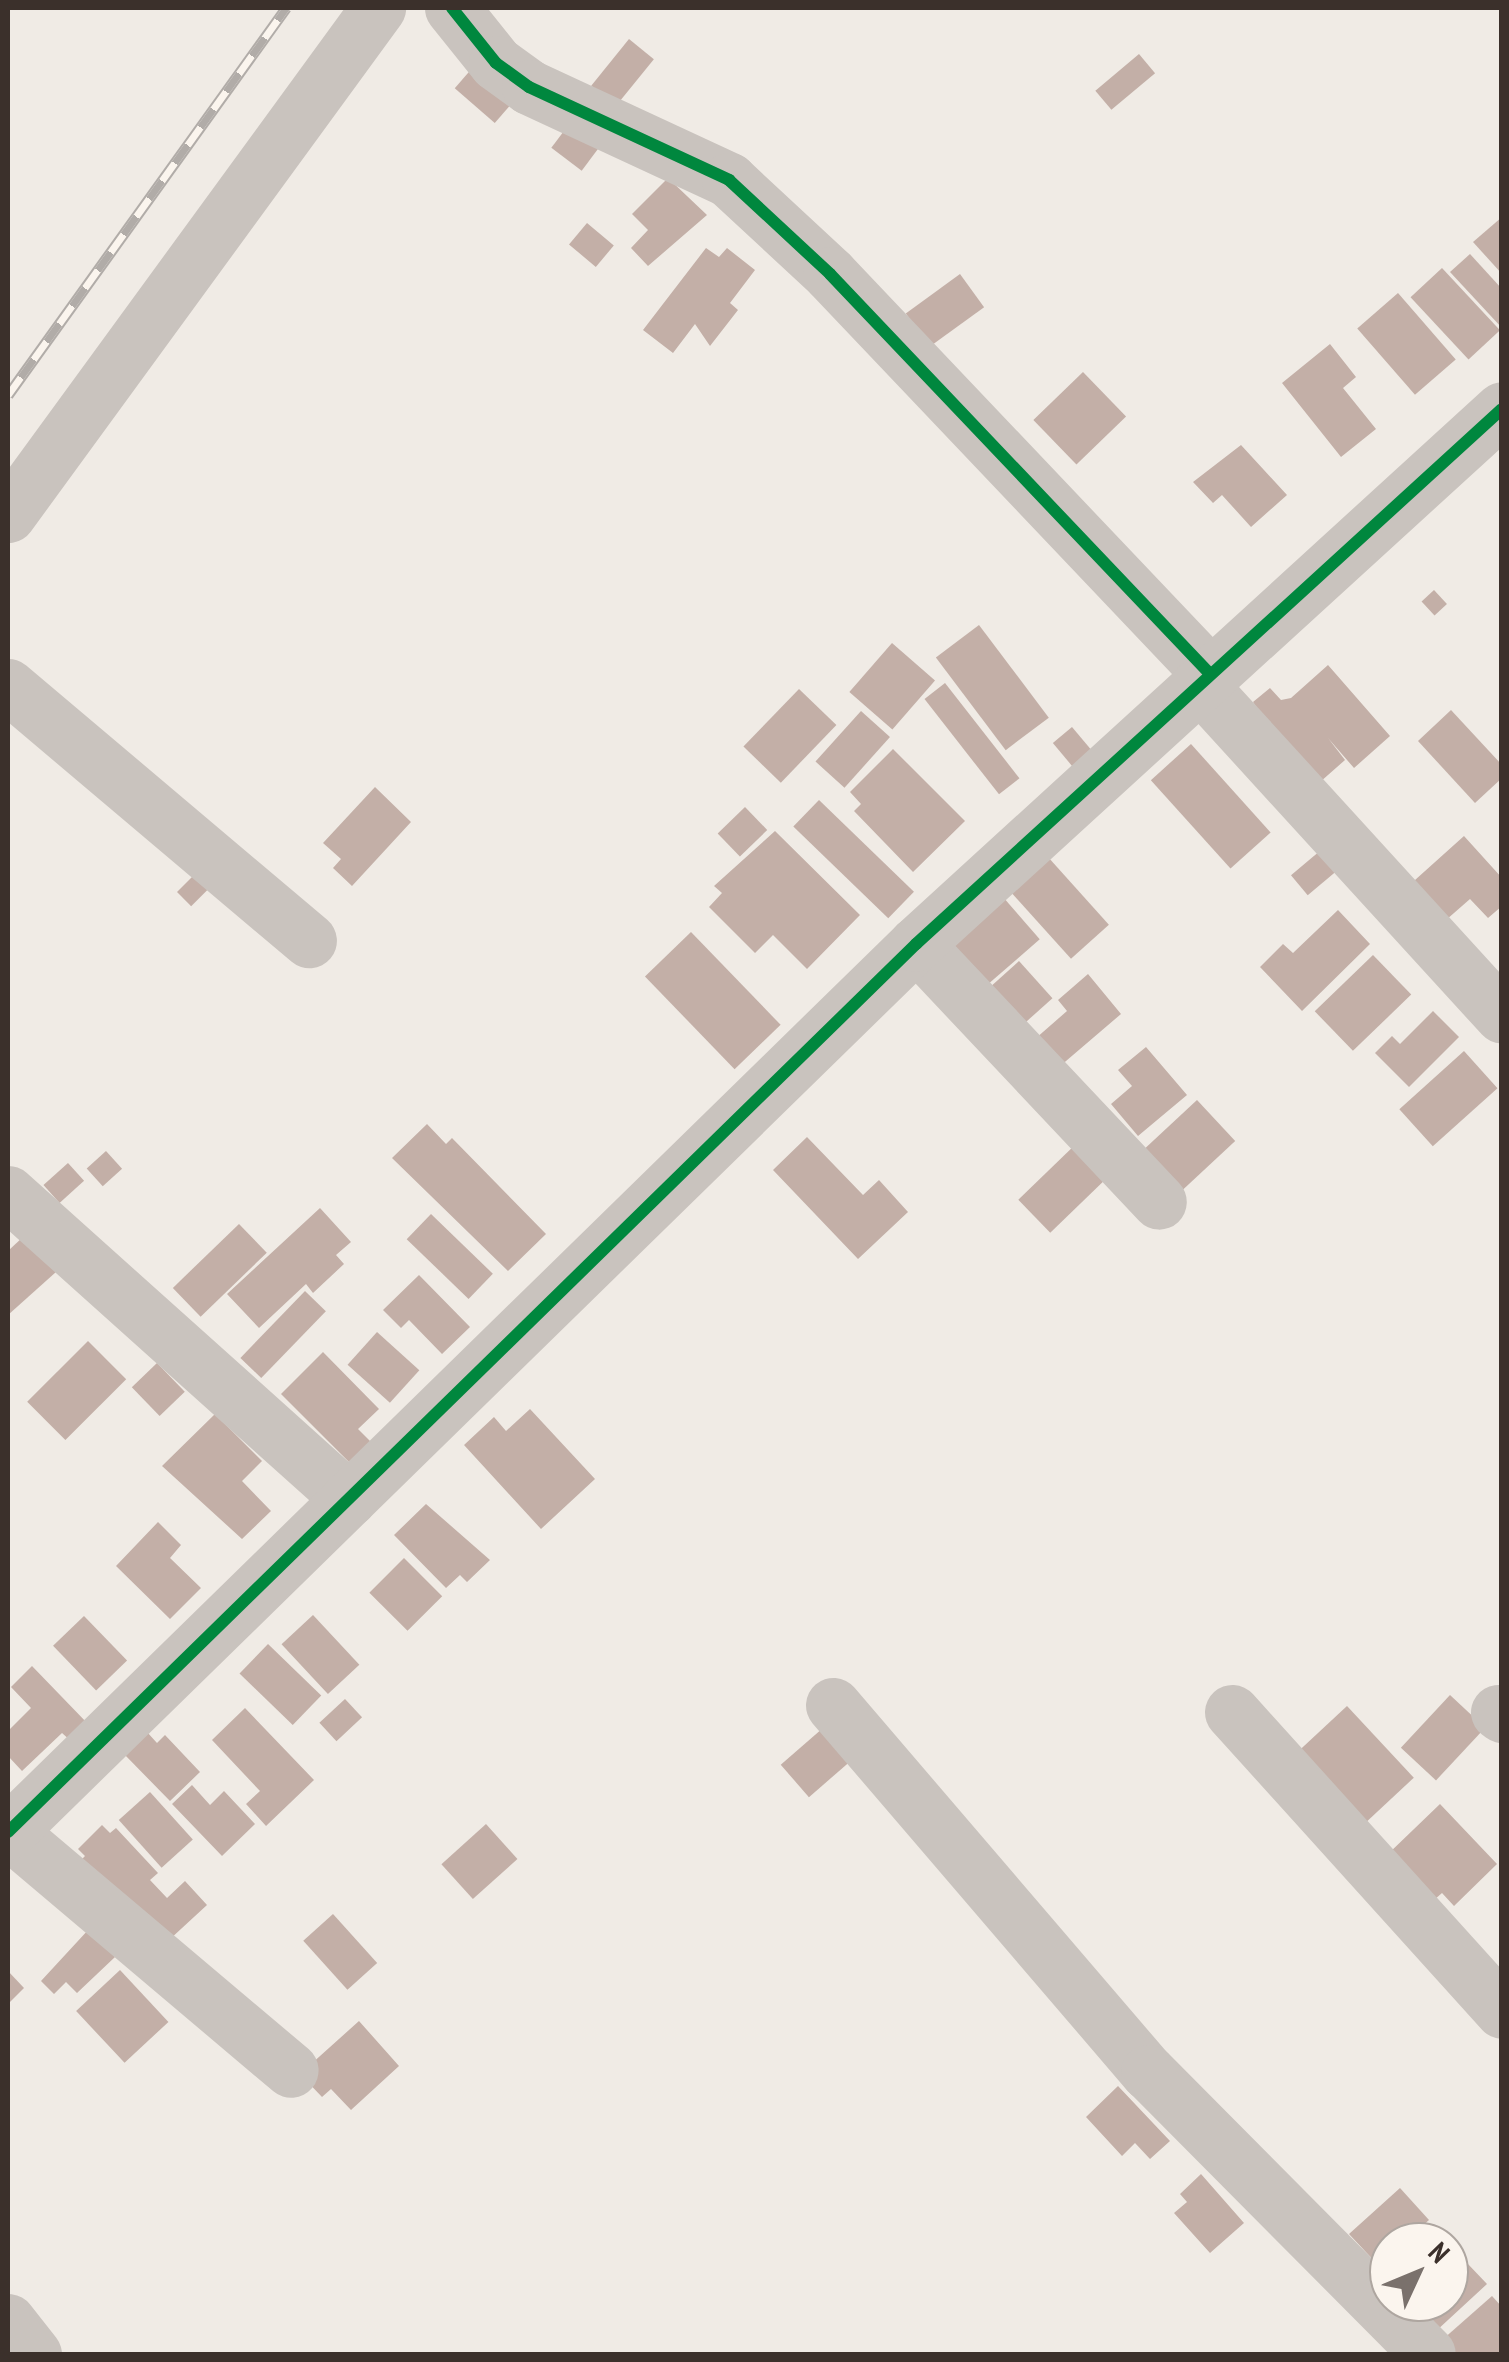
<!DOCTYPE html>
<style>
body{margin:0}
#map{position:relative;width:1509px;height:2362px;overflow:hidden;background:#f0ebe5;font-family:"PT Sans Narrow",sans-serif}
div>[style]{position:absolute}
.building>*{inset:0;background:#c3afa7;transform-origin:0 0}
.minor>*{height:55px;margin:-27.5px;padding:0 27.5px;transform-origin:27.5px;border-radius:27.5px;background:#c9c3be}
.rail>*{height:11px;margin-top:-5.5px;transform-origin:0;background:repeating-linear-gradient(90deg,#fbf5ee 0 22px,#b1aca8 0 44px);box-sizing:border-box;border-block:2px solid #b1aca8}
.cycleway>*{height:12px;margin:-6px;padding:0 6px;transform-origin:6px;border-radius:6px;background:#00873e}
span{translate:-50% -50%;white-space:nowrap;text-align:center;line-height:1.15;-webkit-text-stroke:10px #fbf5ee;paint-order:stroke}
.frame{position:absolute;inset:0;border:10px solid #3b302b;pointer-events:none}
.north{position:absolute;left:1369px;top:2222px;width:100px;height:100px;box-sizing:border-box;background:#fbf5ee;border:2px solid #aea6a0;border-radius:50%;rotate:46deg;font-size:28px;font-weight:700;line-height:40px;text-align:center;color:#3b302b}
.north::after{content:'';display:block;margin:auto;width:35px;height:45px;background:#7a716c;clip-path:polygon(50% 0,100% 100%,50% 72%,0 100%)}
</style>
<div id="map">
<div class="building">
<i style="left:629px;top:39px;width:32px;height:60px;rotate:39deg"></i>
<i style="left:1139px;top:54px;width:25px;height:57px;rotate:50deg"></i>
<i style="left:481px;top:58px;width:53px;height:40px;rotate:41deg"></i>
<i style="left:570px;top:123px;width:38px;height:31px;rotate:37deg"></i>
<i style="clip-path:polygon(668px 178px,707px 215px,648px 266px,631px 248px,648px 230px,632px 214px)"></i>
<i style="clip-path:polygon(1502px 217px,1502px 274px,1473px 242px)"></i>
<i style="left:587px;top:223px;width:35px;height:28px;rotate:40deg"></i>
<i style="clip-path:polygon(706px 248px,719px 257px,727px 248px,755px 270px,730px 303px,738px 310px,710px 346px,695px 324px,673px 353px,643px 330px)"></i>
<i style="clip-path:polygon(1470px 254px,1502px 289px,1502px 328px,1450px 272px)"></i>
<i style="left:1442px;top:268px;width:85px;height:43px;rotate:47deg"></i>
<i style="left:960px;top:274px;width:41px;height:67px;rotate:54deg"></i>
<i style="left:1398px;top:293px;width:88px;height:54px;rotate:49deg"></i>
<i style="clip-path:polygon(1330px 344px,1356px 377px,1343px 388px,1376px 429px,1341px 457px,1282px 383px)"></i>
<i style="left:1083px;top:372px;width:62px;height:69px;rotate:46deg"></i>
<i style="clip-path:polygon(1241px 445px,1287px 495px,1251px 527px,1222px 495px,1213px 503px,1193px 482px)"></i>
<i style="left:1434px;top:590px;width:19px;height:17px;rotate:47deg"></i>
<i style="left:979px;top:625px;width:116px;height:54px;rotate:53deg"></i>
<i style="left:892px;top:643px;width:57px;height:65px;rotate:41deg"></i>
<i style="clip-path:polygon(1328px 665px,1390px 736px,1354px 768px,1328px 738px,1345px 760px,1311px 790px,1253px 702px,1270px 688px,1281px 700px,1291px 698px)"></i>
<i style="left:945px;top:683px;width:121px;height:26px;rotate:52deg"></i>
<i style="left:799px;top:689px;width:52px;height:80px;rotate:44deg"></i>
<i style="clip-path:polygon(1451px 710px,1502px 765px,1502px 778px,1475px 803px,1418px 741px)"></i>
<i style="left:861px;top:711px;width:39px;height:68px;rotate:42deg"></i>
<i style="left:1072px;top:727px;width:35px;height:25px;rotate:50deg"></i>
<i style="left:1191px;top:744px;width:119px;height:54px;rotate:48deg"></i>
<i style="clip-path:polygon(893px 749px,965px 821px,913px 872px,854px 811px,861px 804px,850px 792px)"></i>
<i style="clip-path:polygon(375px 787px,411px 822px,352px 886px,333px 868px,341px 859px,323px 843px)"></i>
<i style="left:819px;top:800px;width:132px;height:37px;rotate:44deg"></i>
<i style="left:745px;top:807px;width:32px;height:38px;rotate:46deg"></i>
<i style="clip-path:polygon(775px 831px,860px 915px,807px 969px,773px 935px,755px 953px,709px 907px,722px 893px,714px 886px)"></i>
<i style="clip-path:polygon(1464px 836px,1502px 878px,1502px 906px,1488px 918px,1470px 899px,1438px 927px,1405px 889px)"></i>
<i style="left:1327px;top:845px;width:26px;height:47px;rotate:50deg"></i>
<i style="left:1048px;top:857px;width:91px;height:51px;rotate:48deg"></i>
<i style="left:206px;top:863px;width:20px;height:41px;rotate:45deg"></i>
<i style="left:1003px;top:897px;width:56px;height:82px;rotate:49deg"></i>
<i style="clip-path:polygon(1338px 910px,1370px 944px,1302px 1011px,1260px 967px,1283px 944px,1293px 953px)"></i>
<i style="left:691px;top:932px;width:129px;height:64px;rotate:46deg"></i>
<i style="left:1373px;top:955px;width:55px;height:81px;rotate:46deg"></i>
<i style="left:1019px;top:961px;width:50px;height:47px;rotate:48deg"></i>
<i style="clip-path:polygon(1088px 974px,1121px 1014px,1059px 1067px,1035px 1039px,1067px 1011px,1058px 1000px)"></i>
<i style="clip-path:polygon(1433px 1011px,1459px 1037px,1409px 1087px,1375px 1053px,1392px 1036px,1400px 1044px)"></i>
<i style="clip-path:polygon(1146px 1047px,1187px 1095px,1138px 1136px,1111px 1104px,1132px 1086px,1118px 1070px)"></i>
<i style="left:1464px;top:1051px;width:50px;height:87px;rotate:48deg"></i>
<i style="left:1197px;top:1100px;width:56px;height:83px;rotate:47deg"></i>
<i style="clip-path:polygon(427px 1124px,446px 1144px,452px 1138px,546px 1234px,508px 1271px,392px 1158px)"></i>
<i style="clip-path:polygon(807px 1137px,863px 1195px,879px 1180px,908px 1212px,858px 1259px,773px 1170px)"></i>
<i style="left:1078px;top:1142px;width:46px;height:83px;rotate:46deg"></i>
<i style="left:106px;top:1151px;width:24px;height:26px;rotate:48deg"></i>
<i style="left:68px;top:1163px;width:24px;height:33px;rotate:48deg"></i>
<i style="clip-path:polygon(320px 1208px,351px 1242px,336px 1255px,344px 1264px,313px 1293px,306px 1284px,259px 1328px,227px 1294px)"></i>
<i style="left:431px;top:1214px;width:86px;height:35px;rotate:44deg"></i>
<i style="left:239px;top:1224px;width:40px;height:92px;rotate:46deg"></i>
<i style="clip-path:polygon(24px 1236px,56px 1272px,8px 1315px,8px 1251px)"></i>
<i style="clip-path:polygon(419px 1275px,470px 1327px,442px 1354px,409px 1320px,401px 1328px,383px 1310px)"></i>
<i style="left:305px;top:1291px;width:29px;height:93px;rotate:44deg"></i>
<i style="left:377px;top:1332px;width:57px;height:44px;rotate:42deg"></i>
<i style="left:88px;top:1341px;width:54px;height:86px;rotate:45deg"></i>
<i style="clip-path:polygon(323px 1352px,379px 1409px,358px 1429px,376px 1447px,355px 1468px,281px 1394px)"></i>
<i style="left:157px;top:1363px;width:40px;height:35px;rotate:46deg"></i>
<i style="clip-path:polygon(530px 1409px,595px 1479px,541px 1529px,464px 1445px,494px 1417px,506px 1431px)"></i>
<i style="clip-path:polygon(215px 1414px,262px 1461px,242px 1481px,271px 1511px,242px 1539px,162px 1466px)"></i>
<i style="clip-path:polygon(426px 1504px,490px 1560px,467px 1582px,460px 1575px,446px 1588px,394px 1535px)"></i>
<i style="clip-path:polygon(158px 1522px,181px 1545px,170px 1558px,201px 1588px,170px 1619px,116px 1566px)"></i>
<i style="left:404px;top:1558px;width:54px;height:49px;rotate:45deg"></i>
<i style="left:313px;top:1615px;width:68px;height:43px;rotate:47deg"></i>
<i style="left:84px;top:1616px;width:62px;height:43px;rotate:46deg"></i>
<i style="left:268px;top:1644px;width:74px;height:41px;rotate:44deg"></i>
<i style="clip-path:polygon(32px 1666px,89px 1725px,72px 1742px,62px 1733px,22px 1771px,8px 1756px,8px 1731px,31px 1708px,11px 1687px)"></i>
<i style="left:1450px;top:1695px;width:48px;height:72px;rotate:43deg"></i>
<i style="left:345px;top:1699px;width:25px;height:35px;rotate:47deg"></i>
<i style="left:1347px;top:1706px;width:98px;height:76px;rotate:47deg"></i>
<i style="clip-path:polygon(245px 1708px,314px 1780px,266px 1826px,246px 1804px,260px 1791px,212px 1740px)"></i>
<i style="left:823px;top:1728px;width:43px;height:56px;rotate:49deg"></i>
<i style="clip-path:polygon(147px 1732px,157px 1743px,165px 1735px,200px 1772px,170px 1801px,124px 1754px)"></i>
<i style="clip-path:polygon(192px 1785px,210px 1805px,224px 1791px,255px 1824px,222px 1856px,172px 1804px)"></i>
<i style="left:150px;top:1792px;width:64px;height:42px;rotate:48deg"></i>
<i style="clip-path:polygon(1440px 1804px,1497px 1864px,1454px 1906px,1442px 1893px,1426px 1907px,1387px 1855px)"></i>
<i style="left:486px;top:1824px;width:47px;height:60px;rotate:48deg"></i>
<i style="clip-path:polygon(102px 1825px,110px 1833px,116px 1828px,158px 1873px,150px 1880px,167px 1898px,185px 1881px,207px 1905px,156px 1952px,75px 1866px,85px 1856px,78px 1849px)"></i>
<i style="left:333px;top:1914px;width:66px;height:40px;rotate:48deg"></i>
<i style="clip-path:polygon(89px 1929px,115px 1957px,77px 1993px,66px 1982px,54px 1994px,41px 1981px)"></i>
<i style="left:120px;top:1970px;width:71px;height:60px;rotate:47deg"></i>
<i style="clip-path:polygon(8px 1971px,24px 1988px,8px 2004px)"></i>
<i style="clip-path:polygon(359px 2021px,399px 2066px,351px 2110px,331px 2089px,322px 2097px,300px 2074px)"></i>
<i style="clip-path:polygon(1118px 2086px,1170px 2141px,1150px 2159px,1135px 2143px,1122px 2156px,1086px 2117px)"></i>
<i style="clip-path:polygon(1201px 2174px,1244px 2223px,1210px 2253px,1174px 2213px,1187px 2202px,1180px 2194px)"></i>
<i style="clip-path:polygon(1400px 2188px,1429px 2220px,1404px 2242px,1389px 2242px,1389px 2256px,1378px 2265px,1349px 2234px)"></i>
<i style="clip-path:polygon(1449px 2242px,1466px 2262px,1449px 2277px)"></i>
<i style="clip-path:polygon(1467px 2263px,1487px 2284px,1435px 2332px,1416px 2312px,1426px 2302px,1449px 2302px,1449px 2281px)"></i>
<i style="clip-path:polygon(1492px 2296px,1502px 2307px,1502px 2354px,1439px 2354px,1433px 2348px)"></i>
</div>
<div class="minor">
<i style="left:452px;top:8px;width:70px;rotate:51.3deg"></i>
<i style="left:496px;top:63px;width:41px;rotate:36deg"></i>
<i style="left:529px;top:87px;width:221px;rotate:24.9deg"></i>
<i style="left:729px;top:180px;width:138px;rotate:42.9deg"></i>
<i style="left:830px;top:274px;width:552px;rotate:46.47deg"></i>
<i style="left:8px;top:515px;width:628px;rotate:-53.88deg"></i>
<i style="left:1199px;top:684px;width:449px;rotate:47.6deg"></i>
<i style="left:8px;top:686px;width:394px;rotate:40.2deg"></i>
<i style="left:916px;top:944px;width:354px;rotate:46.7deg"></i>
<i style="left:8px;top:1193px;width:458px;rotate:41.9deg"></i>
<i style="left:833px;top:1705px;width:484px;rotate:49.4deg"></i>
<i style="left:1148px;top:2072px;width:397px;rotate:45.2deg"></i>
<i style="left:1232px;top:1712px;width:403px;rotate:47.9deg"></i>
<i style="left:1498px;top:1712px;width:5px;rotate:37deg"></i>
<i style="left:8px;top:1831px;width:370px;rotate:40.2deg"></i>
<i style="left:8px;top:1832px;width:1270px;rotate:-44.36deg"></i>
<i style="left:916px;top:944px;width:793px;rotate:-42.4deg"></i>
<i style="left:8px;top:2321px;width:42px;rotate:51.8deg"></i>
</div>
<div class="rail">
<i style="left:8px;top:395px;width:477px;rotate:-54.3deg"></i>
</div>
<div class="cycleway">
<i style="left:452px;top:8px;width:70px;rotate:51.3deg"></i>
<i style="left:496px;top:63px;width:41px;rotate:36deg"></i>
<i style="left:529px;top:87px;width:221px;rotate:24.9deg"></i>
<i style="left:729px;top:180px;width:138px;rotate:42.9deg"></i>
<i style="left:830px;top:274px;width:552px;rotate:46.47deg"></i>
<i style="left:8px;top:1832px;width:1270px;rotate:-44.36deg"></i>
<i style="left:916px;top:944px;width:793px;rotate:-42.4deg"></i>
</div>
<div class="frame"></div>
<div class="north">N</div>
</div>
